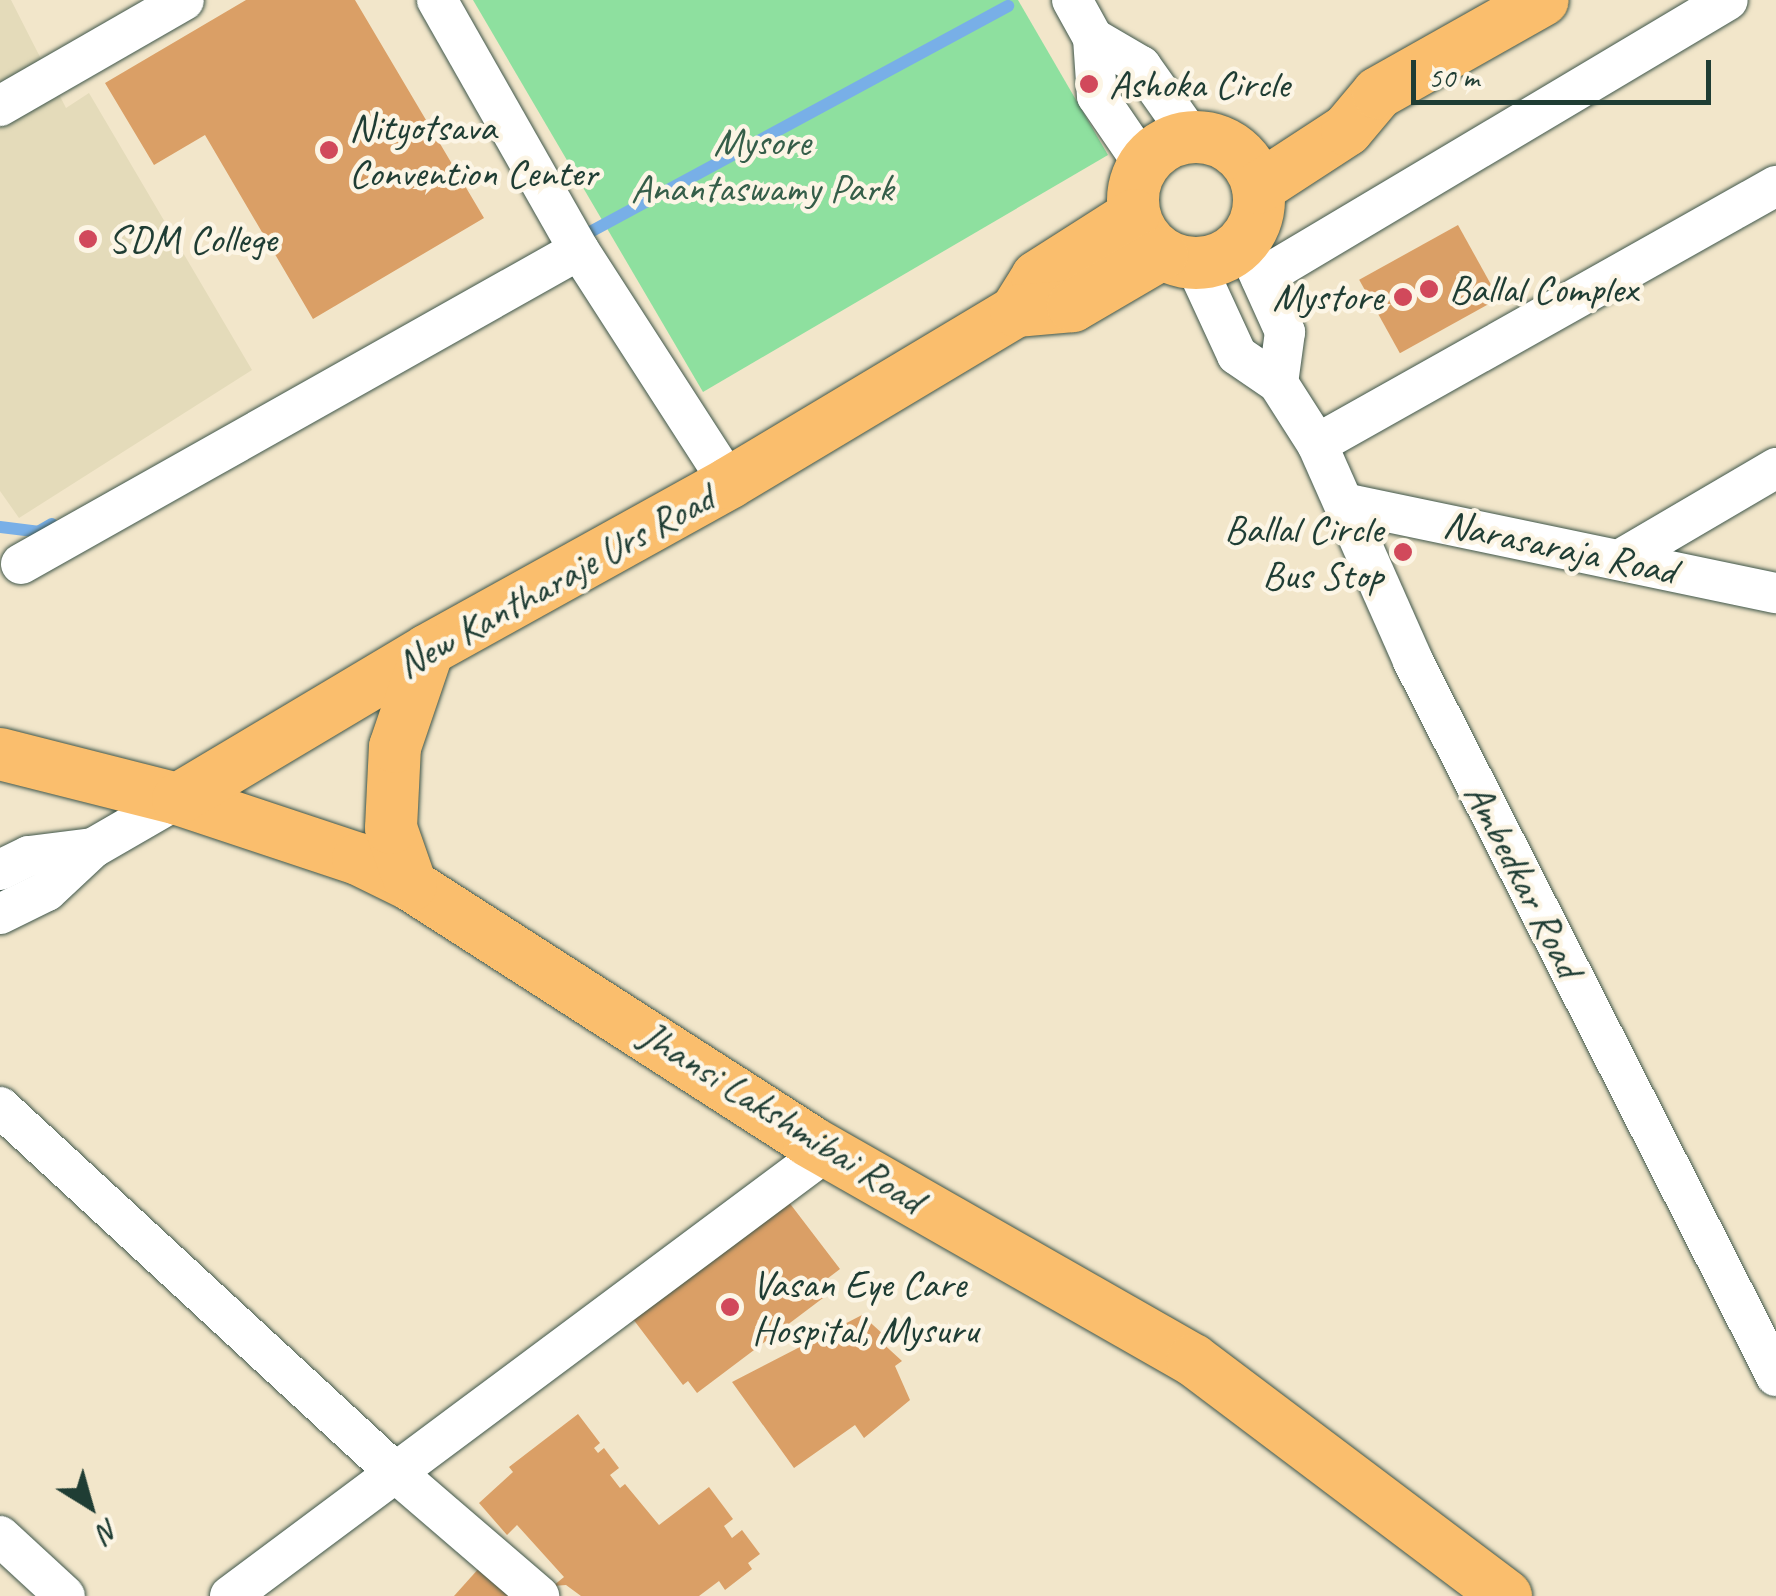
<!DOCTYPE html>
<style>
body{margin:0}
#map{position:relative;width:1776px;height:1596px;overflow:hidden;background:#f2e6ca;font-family:Caveat,sans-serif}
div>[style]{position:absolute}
.built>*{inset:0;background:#e4dbba}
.green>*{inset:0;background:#8ee09f}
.stream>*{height:12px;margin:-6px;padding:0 6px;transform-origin:6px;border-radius:6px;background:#78afe7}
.building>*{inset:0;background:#da9f66;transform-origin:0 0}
.roads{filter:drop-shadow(0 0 2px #3f564a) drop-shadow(0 0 2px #3f564a)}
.minor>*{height:40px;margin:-20px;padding:0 20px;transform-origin:20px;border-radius:20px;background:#fff}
.major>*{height:52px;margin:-26px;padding:0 26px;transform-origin:26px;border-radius:26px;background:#fabe6d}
.major>.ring{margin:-26px;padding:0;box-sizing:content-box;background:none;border:52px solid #fabe6d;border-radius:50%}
.dots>*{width:28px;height:28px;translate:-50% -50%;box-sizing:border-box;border:5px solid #fcf5e5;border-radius:50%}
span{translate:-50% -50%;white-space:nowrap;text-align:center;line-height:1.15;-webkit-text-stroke:9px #fcf5e5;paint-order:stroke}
.poi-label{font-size:40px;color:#1f3d34}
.left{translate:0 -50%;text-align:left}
.right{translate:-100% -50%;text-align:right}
.park-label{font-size:40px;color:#355e49}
.street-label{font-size:40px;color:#1f3d34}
.north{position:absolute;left:40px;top:1456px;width:100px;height:100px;-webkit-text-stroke:8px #fcf5e5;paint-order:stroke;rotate:143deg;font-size:28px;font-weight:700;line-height:40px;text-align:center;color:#1f3d34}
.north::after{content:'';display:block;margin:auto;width:35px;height:45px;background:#1f3d34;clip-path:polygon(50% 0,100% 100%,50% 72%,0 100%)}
.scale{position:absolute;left:1411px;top:60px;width:300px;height:45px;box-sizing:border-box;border:5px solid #1f3d34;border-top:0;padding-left:12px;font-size:30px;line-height:35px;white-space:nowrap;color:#1f3d34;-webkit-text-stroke:8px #fcf5e5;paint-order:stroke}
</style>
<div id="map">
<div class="built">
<i style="clip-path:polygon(0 0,11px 0,66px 108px,89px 93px,252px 370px,19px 518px,0 491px)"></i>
</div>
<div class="green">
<i style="clip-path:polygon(473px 0,1018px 0,1108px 155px,703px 392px)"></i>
</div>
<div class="stream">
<i style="left:579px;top:238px;width:488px;rotate:-28.4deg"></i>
<i style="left:0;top:527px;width:38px;rotate:7deg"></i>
<i style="left:38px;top:532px;width:16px;rotate:-30deg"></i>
</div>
<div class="building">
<i style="clip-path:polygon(246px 0,355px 0,484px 218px,313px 319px,205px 135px,154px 165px,105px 83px)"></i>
<i style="left:1458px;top:225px;width:84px;height:113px;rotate:61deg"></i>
<i style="clip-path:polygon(788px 1201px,840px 1269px,819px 1285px,827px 1295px,697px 1393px,688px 1381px,683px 1385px,633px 1319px)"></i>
<i style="clip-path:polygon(862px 1315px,884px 1335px,878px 1339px,902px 1361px,895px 1366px,910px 1400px,864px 1438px,855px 1425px,794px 1468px,732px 1382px)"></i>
<i style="clip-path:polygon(578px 1414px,600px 1443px,594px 1448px,598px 1453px,604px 1448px,619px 1468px,610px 1475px,620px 1488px,625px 1484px,659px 1525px,709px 1487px,733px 1519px,724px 1526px,732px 1538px,742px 1530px,760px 1554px,748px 1563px,752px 1569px,725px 1590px,719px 1581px,699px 1596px,581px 1596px,566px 1585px,553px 1586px,564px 1577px,517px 1525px,507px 1535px,479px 1503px,513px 1472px,509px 1467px)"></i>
<i style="clip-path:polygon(489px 1557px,514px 1596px,454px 1596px)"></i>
</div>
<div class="roads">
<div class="minor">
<i style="left:437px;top:0;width:288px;rotate:60.4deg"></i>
<i style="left:579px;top:250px;width:277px;rotate:57.2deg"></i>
<i style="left:1072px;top:0;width:43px;rotate:61.1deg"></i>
<i style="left:1093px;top:38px;width:58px;rotate:86.1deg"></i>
<i style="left:1097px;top:96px;width:83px;rotate:55.7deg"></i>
<i style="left:1093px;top:38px;width:56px;rotate:30.3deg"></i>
<i style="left:1141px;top:66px;width:88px;rotate:54.7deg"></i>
<i style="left:0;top:106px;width:212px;rotate:-29.9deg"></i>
<i style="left:1244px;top:241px;width:100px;rotate:65.7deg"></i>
<i style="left:1285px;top:332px;width:51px;rotate:97.8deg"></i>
<i style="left:1195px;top:264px;width:100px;rotate:65.2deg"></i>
<i style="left:1237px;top:355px;width:50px;rotate:34.3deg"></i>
<i style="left:1278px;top:383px;width:72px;rotate:57.4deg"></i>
<i style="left:1317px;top:444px;width:237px;rotate:66.1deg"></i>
<i style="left:1413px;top:661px;width:802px;rotate:63.08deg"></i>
<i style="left:1261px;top:278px;width:543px;rotate:-30.76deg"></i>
<i style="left:1317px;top:444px;width:527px;rotate:-29.34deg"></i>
<i style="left:1344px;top:503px;width:441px;rotate:11.8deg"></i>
<i style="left:1621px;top:559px;width:180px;rotate:-30.4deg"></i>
<i style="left:21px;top:564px;width:640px;rotate:-29.37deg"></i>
<i style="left:0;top:870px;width:32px;rotate:-26deg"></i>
<i style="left:29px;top:856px;width:64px;rotate:-7.1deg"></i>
<i style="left:0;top:914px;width:52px;rotate:-26.1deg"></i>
<i style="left:47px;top:891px;width:63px;rotate:-43.1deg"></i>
<i style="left:93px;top:848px;width:98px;rotate:-30deg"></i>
<i style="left:0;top:1107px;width:539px;rotate:42.75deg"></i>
<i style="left:396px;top:1473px;width:189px;rotate:40.7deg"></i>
<i style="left:0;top:1536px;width:88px;rotate:42.7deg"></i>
<i style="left:230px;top:1596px;width:745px;rotate:-36.7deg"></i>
</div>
<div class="major">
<i class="ring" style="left:1133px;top:137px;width:74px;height:74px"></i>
<i style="left:1258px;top:188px;width:106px;rotate:-33.1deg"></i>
<i style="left:1347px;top:130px;width:48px;rotate:-50deg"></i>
<i style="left:1378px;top:93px;width:189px;rotate:-29.4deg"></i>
<i style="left:1016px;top:311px;width:40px;rotate:-58deg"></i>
<i style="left:1037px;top:277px;width:115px;rotate:-32.6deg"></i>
<i style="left:0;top:754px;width:184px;rotate:14.2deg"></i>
<i style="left:178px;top:799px;width:190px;rotate:18.4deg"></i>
<i style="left:358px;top:859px;width:59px;rotate:26.1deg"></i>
<i style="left:411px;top:885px;width:473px;rotate:32.7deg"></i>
<i style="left:809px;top:1141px;width:442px;rotate:29.7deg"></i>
<i style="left:1193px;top:1360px;width:392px;rotate:37deg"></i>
<i style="left:178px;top:799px;width:291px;rotate:-30.8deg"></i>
<i style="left:428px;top:650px;width:344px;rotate:-29deg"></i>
<i style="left:729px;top:483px;width:335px;rotate:-30.9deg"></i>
<i style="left:1016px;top:311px;width:57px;rotate:-5deg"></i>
<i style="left:1073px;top:306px;width:103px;rotate:-30.3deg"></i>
<i style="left:411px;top:885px;width:60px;rotate:-109.3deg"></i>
<i style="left:391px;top:828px;width:81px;rotate:-87.2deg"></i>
<i style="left:395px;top:747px;width:102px;rotate:-71.2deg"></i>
</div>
</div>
<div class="dots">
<i style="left:1089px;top:84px;background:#d1495b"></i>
<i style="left:329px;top:150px;background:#d1495b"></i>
<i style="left:88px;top:239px;background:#d1495b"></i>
<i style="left:1429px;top:289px;background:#d1495b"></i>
<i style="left:1403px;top:297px;background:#d1495b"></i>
<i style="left:1403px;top:552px;background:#d1495b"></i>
<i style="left:730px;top:1307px;background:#d1495b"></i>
</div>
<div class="poi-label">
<span class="left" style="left:1109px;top:84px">Ashoka Circle</span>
<span class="left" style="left:349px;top:150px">Nityotsava<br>Convention Center</span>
<span class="left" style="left:108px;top:239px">SDM College</span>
<span class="left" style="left:1449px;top:289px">Ballal Complex</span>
<span class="right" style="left:1383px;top:297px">Mystore</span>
<span class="right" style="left:1383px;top:552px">Ballal Circle<br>Bus Stop</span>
<span class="left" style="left:752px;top:1307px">Vasan Eye Care<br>Hospital, Mysuru</span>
</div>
<div class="park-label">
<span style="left:762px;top:165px">Mysore<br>Anantaswamy Park</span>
</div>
<div class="street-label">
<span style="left:1560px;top:547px;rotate:12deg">Narasaraja Road</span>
<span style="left:555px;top:581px;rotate:-29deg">New Kantharaje Urs Road</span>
<span style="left:1524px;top:880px;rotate:63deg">Ambedkar Road</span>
<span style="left:782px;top:1117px;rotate:32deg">Jhansi Lakshmibai Road</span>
</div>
<div class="north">N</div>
<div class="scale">50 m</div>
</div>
